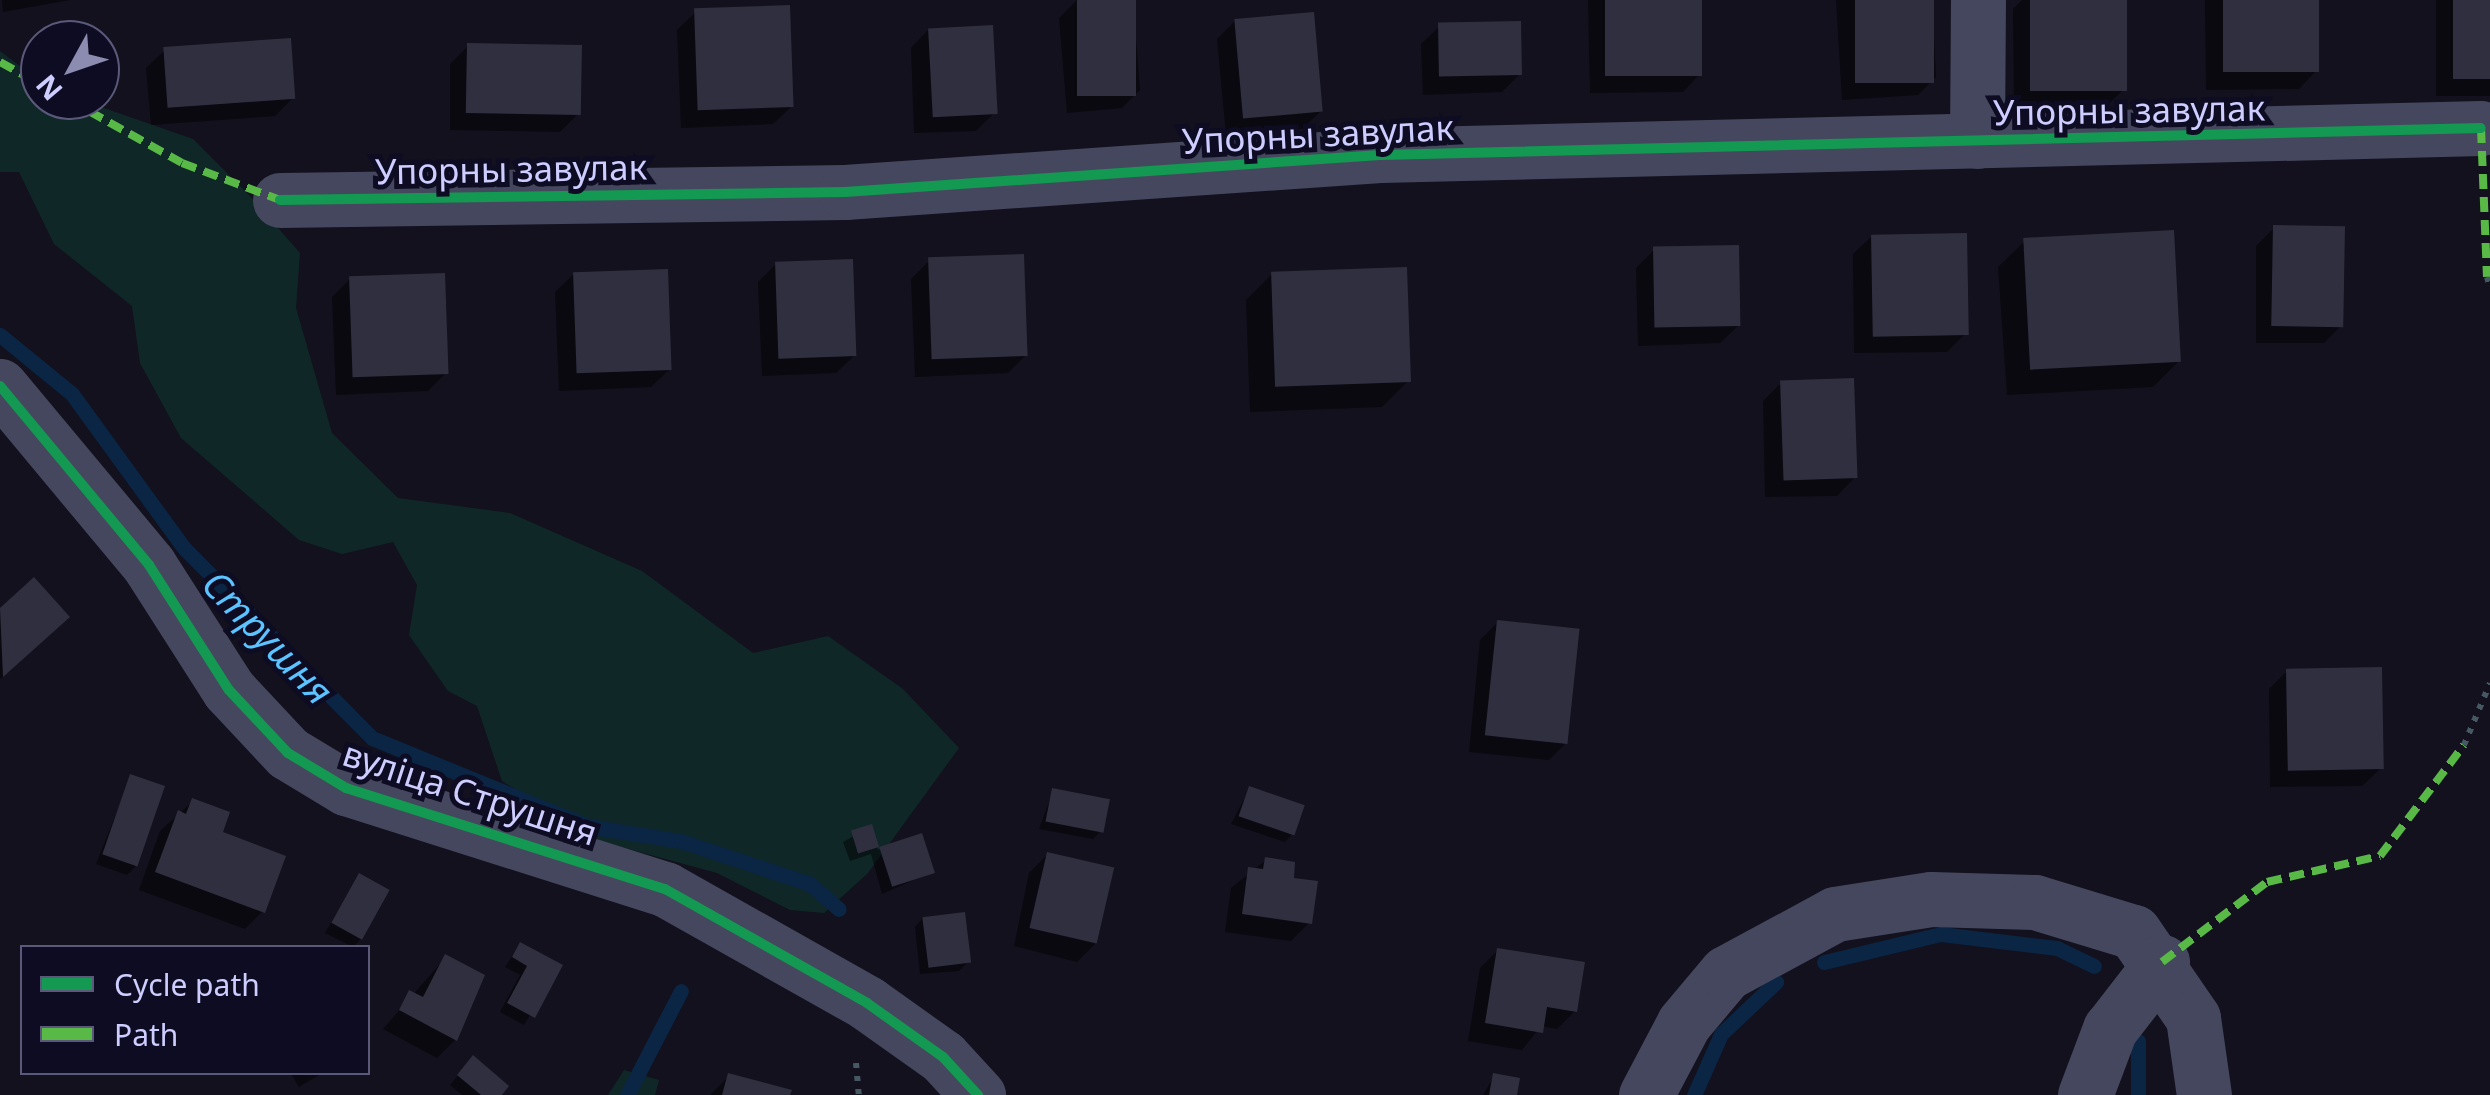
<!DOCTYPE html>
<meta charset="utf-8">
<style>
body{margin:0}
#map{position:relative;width:2490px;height:1095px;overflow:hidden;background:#12111d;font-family:"Noto Sans",sans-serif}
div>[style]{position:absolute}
.green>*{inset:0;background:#0f2827}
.shadow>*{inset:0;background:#0007;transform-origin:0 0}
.stream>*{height:15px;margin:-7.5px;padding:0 7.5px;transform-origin:7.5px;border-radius:7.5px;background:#0b2544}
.building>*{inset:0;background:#302f40;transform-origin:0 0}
.path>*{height:6px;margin-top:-3px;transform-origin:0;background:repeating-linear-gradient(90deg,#465864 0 5px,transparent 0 13px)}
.street>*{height:55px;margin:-27.5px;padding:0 27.5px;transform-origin:27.5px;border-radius:27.5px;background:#45475e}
.quiet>*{height:8px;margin-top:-4px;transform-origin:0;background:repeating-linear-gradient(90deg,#58b947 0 15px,transparent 0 23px)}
.cycleway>*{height:10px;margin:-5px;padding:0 5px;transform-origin:5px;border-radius:5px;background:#139951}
span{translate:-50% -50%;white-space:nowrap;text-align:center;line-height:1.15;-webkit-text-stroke:10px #0e0c22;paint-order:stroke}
.street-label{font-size:35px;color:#cecdff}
.water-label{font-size:38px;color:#5bc3ff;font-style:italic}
.legend{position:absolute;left:20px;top:945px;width:350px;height:130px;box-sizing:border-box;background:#0e0c22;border:2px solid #5b597a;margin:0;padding:12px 18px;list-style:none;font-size:30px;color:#cecdff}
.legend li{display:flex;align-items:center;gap:20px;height:50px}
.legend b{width:50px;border:2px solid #5b597a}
.north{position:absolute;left:20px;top:20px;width:100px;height:100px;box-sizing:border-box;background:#0e0c22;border:2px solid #5b597a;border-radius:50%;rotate:230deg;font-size:28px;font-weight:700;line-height:40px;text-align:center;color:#cecdff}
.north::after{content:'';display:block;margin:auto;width:35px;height:45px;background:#8c8bb0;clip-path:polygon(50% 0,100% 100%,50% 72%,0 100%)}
</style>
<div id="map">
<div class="green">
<i style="clip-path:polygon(0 51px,40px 81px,40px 100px,81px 100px,193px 139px,250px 196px,300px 253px,296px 308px,332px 433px,398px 498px,510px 513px,642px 571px,753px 653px,828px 636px,903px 689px,959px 748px,868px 873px,824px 913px,790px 910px,717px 873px,599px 841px,502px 781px,477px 706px,448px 691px,409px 635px,417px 585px,393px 542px,342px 554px,299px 540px,181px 438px,140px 363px,132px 306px,54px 244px,19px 172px,0 172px)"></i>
<i style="clip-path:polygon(624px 1070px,659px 1080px,655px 1095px,608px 1095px)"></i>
</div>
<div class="shadow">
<i style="clip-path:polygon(2px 0,70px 0,3px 12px)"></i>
<i style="clip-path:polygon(1077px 0,1133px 0,1140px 90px,1122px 108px,1067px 113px,1059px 18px)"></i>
<i style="clip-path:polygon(1588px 0,1700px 0,1701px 73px,1683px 92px,1590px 93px)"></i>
<i style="clip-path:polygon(1836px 0,1932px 0,1936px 77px,1918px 95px,1842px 100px)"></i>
<i style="clip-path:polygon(2022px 0,2124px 0,2125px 88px,2107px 106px,2014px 108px,2013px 9px)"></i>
<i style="clip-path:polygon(2205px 0,2316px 0,2317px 70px,2299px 89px,2206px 90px)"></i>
<i style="left:2436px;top:0;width:54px;height:96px"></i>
<i style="clip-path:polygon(696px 12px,792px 106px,773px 124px,681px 128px,677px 30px)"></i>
<i style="clip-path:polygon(1235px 21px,1321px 111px,1302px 129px,1226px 135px,1217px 39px)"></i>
<i style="clip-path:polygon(1440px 26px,1520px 74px,1502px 92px,1423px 95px,1421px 44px)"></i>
<i style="clip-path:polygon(929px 29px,994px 113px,976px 131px,914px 133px,911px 48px)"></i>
<i style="clip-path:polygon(468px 46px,578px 114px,560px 132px,450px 130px,450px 64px)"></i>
<i style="clip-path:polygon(165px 50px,293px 98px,275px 116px,151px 125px,146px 68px)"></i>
<i style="clip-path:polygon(2274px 228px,2342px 325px,2324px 343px,2256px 343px,2256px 246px)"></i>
<i style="clip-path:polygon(1872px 236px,1965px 334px,1947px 352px,1854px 353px,1853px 254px)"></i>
<i style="clip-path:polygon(2024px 242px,2179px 361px,2153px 387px,2007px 395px,1998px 267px)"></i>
<i style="clip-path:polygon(1654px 250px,1739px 325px,1720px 343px,1638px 346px,1636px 268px)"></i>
<i style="clip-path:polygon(929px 261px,1026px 355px,1008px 373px,915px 377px,911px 279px)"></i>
<i style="clip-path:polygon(776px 264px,855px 355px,836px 373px,762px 376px,758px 282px)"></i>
<i style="clip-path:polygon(574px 274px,670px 369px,651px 387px,559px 391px,555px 292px)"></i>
<i style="clip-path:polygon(1272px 274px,1408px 381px,1382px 407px,1250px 412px,1246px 300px)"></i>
<i style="clip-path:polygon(350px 279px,446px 373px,428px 391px,336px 395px,332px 297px)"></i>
<i style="clip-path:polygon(1781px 383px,1855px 477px,1837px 496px,1765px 497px,1763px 401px)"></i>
<i style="clip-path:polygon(34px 581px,49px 635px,0 679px,0 611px)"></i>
<i style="clip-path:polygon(1498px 622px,1567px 742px,1549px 760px,1469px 752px,1480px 640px)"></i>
<i style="clip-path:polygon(2287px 671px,2381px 768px,2362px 786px,2270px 787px,2269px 689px)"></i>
<i style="clip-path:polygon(131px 777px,136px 866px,127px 875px,96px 864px)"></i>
<i style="clip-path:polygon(1250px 788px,1293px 833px,1285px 842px,1231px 824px)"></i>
<i style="clip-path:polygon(1053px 791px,1102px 830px,1093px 839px,1039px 829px)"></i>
<i style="clip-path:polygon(193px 801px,263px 911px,245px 929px,139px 890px,160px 831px)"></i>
<i style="clip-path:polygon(870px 827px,878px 850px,920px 836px,932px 872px,882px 894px,871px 854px,850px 861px,843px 842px)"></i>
<i style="clip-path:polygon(1047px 855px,1095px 944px,1077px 962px,1014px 946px,1029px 873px)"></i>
<i style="clip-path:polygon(1266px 860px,1291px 880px,1309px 923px,1291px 941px,1225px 932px,1231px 888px)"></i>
<i style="clip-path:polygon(359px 876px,362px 938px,353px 947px,325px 933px)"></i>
<i style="clip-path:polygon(923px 918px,968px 962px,959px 971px,920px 974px,915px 927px)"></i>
<i style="clip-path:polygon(520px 945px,560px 966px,524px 1025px,500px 1012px,520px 975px,505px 967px)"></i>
<i style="clip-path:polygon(1498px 950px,1575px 1011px,1557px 1029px,1541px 1026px,1522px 1050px,1468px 1041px,1480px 968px)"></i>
<i style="clip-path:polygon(446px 957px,455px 1040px,437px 1058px,383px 1029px)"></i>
<i style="clip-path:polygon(465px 1067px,499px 1095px,462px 1095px,450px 1085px)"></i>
<i style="clip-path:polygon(290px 1072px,324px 1072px,299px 1087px)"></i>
<i style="clip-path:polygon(729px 1076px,788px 1095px,710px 1095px)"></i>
<i style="clip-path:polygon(1494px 1076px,1515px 1095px,1483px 1095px)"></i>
</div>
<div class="stream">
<i style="left:0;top:335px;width:93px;rotate:39.3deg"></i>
<i style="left:72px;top:394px;width:190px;rotate:54deg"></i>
<i style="left:184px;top:548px;width:267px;rotate:45.3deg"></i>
<i style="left:372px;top:738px;width:233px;rotate:22.2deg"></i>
<i style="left:588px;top:826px;width:94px;rotate:9.2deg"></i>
<i style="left:681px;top:841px;width:136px;rotate:18.4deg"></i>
<i style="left:810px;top:884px;width:38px;rotate:41deg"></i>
<i style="left:1824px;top:962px;width:120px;rotate:-13.5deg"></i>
<i style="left:1941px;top:934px;width:117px;rotate:6.9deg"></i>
<i style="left:2057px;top:948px;width:41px;rotate:25.9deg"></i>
<i style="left:2138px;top:1041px;width:54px;rotate:90deg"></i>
<i style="left:627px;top:1095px;width:117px;rotate:-62.6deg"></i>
<i style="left:1694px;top:1095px;width:67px;rotate:-66.1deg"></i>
<i style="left:1721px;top:1034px;width:76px;rotate:-43.4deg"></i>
</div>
<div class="building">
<i style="left:1077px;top:0;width:59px;height:96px"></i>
<i style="left:1605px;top:0;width:97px;height:76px"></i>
<i style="left:1855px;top:0;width:79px;height:83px"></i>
<i style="left:2030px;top:0;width:97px;height:91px"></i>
<i style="left:2223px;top:0;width:96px;height:72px"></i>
<i style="left:2453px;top:0;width:37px;height:79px"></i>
<i style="left:790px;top:5px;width:102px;height:96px;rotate:88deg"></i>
<i style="left:1314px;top:12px;width:100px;height:80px;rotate:85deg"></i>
<i style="left:1521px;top:21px;width:54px;height:83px;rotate:89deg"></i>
<i style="left:993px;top:25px;width:89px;height:65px;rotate:87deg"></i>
<i style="left:291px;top:38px;width:61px;height:128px;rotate:86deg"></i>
<i style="left:467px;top:43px;width:115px;height:70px;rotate:1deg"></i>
<i style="left:2273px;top:225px;width:72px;height:101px;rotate:1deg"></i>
<i style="left:2174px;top:230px;width:132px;height:151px;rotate:87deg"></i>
<i style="left:1967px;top:233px;width:102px;height:96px;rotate:89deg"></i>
<i style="left:1739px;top:245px;width:81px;height:86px;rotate:89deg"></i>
<i style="left:1024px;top:254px;width:102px;height:96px;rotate:88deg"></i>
<i style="left:853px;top:259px;width:97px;height:78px;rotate:88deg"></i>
<i style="left:1407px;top:267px;width:115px;height:136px;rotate:88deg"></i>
<i style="left:668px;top:269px;width:101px;height:95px;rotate:88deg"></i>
<i style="left:445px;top:273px;width:101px;height:96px;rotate:88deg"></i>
<i style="left:1854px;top:378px;width:100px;height:74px;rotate:88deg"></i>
<i style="clip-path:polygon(34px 577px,70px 617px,3px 677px,0 608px)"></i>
<i style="left:1497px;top:620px;width:83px;height:116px;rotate:6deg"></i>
<i style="left:2382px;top:667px;width:102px;height:96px;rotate:89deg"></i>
<i style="left:130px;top:774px;width:37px;height:85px;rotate:19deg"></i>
<i style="left:1249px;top:786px;width:59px;height:32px;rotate:19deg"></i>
<i style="left:1052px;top:788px;width:59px;height:34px;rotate:11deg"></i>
<i style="clip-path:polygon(192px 798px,230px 812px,223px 832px,286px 856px,265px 913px,155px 872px,178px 810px,186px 814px)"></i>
<i style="left:872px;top:824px;width:24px;height:22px;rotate:73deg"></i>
<i style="left:922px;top:833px;width:42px;height:45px;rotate:72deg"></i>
<i style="left:1047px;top:852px;width:69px;height:78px;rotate:13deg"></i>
<i style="clip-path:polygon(1265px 857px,1295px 862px,1294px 878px,1318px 881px,1312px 924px,1242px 914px,1248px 867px,1263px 869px)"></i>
<i style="left:359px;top:873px;width:35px;height:57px;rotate:29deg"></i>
<i style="left:965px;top:912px;width:51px;height:43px;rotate:83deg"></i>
<i style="clip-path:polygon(520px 942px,563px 965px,535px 1018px,507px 1003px,527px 966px,512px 957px)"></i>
<i style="clip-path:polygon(1497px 948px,1585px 962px,1577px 1012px,1547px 1007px,1543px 1033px,1485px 1023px)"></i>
<i style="clip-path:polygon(445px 954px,485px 975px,457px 1041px,399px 1010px,409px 990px,423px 997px)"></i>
<i style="clip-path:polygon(473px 1055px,509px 1086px,502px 1095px,481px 1095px,457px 1075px)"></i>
<i style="clip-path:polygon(728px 1073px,792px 1090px,790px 1095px,722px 1095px)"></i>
<i style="clip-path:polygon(1493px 1073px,1520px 1078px,1517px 1095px,1489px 1095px)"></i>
</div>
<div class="path">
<i style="left:2487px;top:277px;width:10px;rotate:73deg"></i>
<i style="left:2464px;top:745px;width:67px;rotate:-67.2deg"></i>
<i style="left:856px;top:1063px;width:32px;rotate:85deg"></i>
</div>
<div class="street">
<i style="left:1977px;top:141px;width:141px;rotate:-89.6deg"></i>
<i style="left:280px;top:200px;width:565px;rotate:-0.81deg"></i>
<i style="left:845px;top:192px;width:536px;rotate:-3.96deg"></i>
<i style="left:1380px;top:155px;width:1101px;rotate:-1.4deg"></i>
<i style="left:0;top:386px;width:233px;rotate:50.2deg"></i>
<i style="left:149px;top:565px;width:148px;rotate:57.4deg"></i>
<i style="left:229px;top:690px;width:86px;rotate:46.9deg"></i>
<i style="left:288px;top:753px;width:68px;rotate:31.1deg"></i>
<i style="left:346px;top:788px;width:335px;rotate:17.6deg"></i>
<i style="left:665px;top:889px;width:232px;rotate:29.4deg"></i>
<i style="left:867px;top:1003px;width:93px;rotate:35.4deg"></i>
<i style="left:943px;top:1057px;width:52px;rotate:47.4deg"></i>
<i style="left:1646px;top:1095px;width:81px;rotate:-62.2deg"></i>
<i style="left:1684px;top:1023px;width:65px;rotate:-50deg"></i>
<i style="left:1726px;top:973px;width:124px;rotate:-28.4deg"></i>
<i style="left:1835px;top:914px;width:97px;rotate:-8.9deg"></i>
<i style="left:1931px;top:899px;width:104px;rotate:1.7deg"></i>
<i style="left:2035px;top:902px;width:103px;rotate:16.9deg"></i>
<i style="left:2134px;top:932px;width:104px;rotate:55.5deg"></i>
<i style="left:2193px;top:1018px;width:78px;rotate:81.9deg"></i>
<i style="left:2085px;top:1095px;width:71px;rotate:-69.3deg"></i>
<i style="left:2110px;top:1029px;width:85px;rotate:-52.2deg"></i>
</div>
<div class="quiet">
<i style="left:0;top:62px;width:46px;rotate:28.8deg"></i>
<i style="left:69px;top:100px;width:129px;rotate:29.1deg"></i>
<i style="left:182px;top:163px;width:105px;rotate:20.7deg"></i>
<i style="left:2481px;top:128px;width:149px;rotate:87.7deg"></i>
<i style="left:2162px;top:962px;width:132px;rotate:-37.3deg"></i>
<i style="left:2267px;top:882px;width:116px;rotate:-13deg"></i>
<i style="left:2380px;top:856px;width:139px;rotate:-52.9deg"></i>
</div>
<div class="cycleway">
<i style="left:280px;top:200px;width:565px;rotate:-0.81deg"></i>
<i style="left:845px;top:192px;width:536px;rotate:-3.96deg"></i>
<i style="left:1380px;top:155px;width:1101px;rotate:-1.4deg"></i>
<i style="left:0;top:386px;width:233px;rotate:50.2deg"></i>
<i style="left:149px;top:565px;width:148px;rotate:57.4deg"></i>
<i style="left:229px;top:690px;width:86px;rotate:46.9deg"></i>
<i style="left:288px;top:753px;width:68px;rotate:31.1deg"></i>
<i style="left:346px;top:788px;width:335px;rotate:17.6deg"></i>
<i style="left:665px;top:889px;width:232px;rotate:29.4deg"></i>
<i style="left:867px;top:1003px;width:93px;rotate:35.4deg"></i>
<i style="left:943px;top:1057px;width:52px;rotate:47.4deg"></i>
</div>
<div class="street-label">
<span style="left:2129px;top:110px;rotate:-1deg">Упорны завулак</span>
<span style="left:1318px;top:134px;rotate:-3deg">Упорны завулак</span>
<span style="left:511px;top:169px;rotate:-1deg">Упорны завулак</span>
<span style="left:470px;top:793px;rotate:18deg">вуліца Струшня</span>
</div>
<div class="water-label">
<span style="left:268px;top:637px;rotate:46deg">Струшня</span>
</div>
<ul class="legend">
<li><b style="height:12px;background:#139951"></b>Cycle path</li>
<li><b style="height:12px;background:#58b947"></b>Path</li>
</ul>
<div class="north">N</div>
</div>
